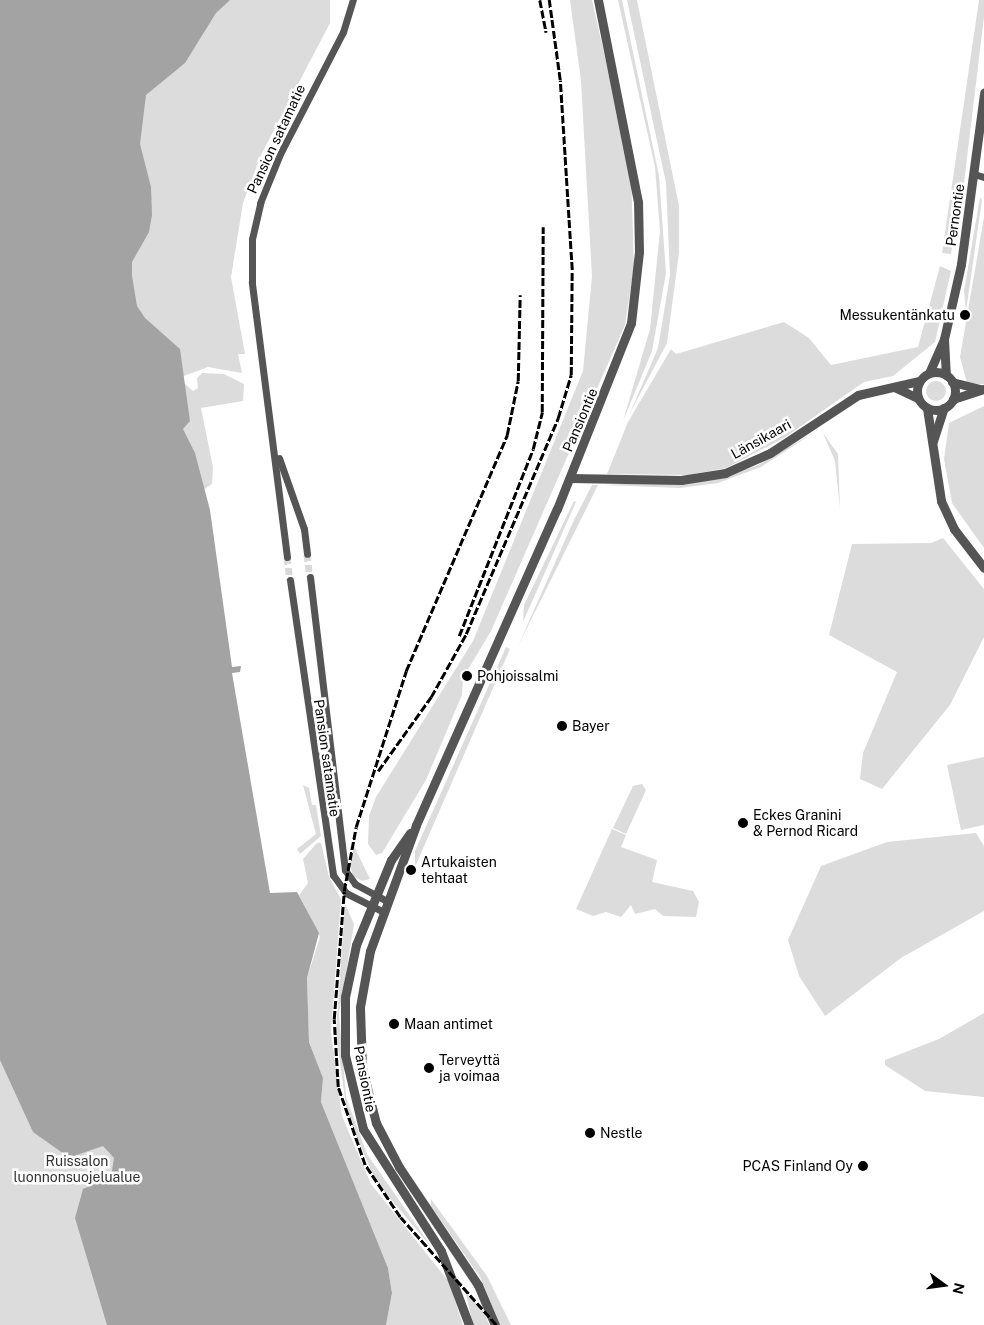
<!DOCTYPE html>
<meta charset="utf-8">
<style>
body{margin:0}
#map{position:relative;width:984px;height:1325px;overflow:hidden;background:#fff;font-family:"Public Sans",sans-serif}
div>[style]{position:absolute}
.green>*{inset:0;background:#dcdcdc}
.round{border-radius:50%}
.water>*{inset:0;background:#a3a3a3}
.minor-tunnel>*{height:7px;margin-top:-3.5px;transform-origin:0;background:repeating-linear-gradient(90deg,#d9d9d9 0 7px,transparent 0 10.5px)}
.minor>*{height:7px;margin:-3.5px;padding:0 3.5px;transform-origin:3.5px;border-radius:3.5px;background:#555}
.tertiary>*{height:9px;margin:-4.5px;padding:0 4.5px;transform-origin:4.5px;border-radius:4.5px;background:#555}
.tertiary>.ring{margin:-4.5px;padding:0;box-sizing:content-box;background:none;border:9px solid #555;border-radius:50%}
.rail>*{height:2.5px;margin-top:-1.25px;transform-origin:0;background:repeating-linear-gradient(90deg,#000 0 8px,transparent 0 10.5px)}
.dots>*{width:14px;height:14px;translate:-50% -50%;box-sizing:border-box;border:2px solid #fff;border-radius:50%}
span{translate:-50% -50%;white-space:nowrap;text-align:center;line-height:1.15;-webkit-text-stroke:5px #fff;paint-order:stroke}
.street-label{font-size:14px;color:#000}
.poi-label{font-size:14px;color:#000}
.right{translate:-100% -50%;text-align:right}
.left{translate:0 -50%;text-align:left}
.park-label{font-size:14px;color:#333}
.north{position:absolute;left:919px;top:1260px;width:50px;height:50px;-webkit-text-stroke:4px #fff;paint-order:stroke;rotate:104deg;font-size:14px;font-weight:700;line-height:20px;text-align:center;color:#000}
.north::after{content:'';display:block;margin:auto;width:18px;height:22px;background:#000;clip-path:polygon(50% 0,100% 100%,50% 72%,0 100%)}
</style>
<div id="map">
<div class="green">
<i style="clip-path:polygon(214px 0,330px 0,330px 23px,261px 155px,243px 203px,231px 277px,245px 354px,238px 354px,242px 373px,208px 367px,184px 376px,145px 332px,120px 282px,124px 125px)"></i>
<i style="clip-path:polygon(570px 0,592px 0,631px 173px,634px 267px,625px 325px,491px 631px,463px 678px,462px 695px,426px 780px,382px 853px,376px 855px,368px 844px,369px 816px,376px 797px,473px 641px,583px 371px,592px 276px,581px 81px)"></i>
<i style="clip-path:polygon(618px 0,622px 0,659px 176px,666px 273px,652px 351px,623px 421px,650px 329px,660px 231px,655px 167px)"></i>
<i style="clip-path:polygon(627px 0,637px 0,679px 206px,679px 253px,667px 343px,629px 415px,658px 348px,670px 275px,666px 183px)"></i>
<i style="clip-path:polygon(979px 0,984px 0,984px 17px,963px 191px,955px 190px,947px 241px,953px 242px,951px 254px,942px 253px)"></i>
<i style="clip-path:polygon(980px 197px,982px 200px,966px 311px,964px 291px)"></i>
<i style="clip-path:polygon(984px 217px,984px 384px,976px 384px,967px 383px,960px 357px)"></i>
<i style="clip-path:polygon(940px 266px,951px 271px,935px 342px,893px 376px,864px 382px,784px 438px,726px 468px,688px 475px,607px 474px,628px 422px,671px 349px,676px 354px,784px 322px,809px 338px,831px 365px,918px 347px)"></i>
<i style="clip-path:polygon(202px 373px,224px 374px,244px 384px,243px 401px,201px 408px,213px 467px,212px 484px,203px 490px,192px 485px,176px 400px,184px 383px,193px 391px,198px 388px,197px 378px)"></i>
<i class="round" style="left:926px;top:381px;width:20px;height:20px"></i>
<i style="clip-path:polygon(984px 406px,984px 548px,952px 503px,944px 459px,949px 423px)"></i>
<i style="clip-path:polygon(818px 430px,761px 467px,718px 483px,680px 488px,604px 485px,719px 479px,758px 465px)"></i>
<i style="clip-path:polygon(823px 433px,838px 454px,840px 509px,835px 461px)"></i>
<i style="clip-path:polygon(592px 485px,598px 485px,518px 646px,574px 520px)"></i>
<i style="clip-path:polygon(574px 501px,576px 502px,523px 622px,524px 605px)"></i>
<i style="clip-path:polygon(943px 538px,984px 589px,984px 637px,950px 705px,882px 789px,860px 779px,863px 753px,897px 672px,829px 635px,852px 544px,931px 543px)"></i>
<i style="clip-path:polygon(506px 647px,510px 649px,415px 867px,415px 851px)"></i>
<i style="clip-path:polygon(984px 757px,984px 825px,961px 830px,947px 765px)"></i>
<i style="clip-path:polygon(642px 784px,646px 790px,626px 834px,613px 828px,633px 786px)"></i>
<i style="clip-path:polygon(303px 785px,309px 788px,312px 805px,316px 805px,321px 836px,300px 854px,297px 849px,316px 834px)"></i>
<i style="clip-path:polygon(612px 829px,626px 835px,621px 847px,657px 860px,652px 882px,693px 891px,699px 902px,696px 917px,663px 916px,655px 909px,635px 914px,631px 905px,621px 917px,606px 912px,593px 916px,576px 909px)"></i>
<i style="clip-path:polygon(976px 833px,984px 846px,984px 911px,901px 958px,825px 1016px,799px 976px,788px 940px,821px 866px,887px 842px)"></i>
<i style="clip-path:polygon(317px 843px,321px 843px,329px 877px,341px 899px,331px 1032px,342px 1116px,371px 1184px,449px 1282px,463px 1325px,386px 1325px,392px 1293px,388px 1268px,321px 1102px,323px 1078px,309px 1042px,307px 978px,320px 937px,299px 895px,308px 883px,303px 859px)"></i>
<i style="clip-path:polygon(354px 846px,370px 879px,362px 881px,353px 876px,350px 865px)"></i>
<i style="clip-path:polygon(345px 904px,354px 924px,339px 1014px,346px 1097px,367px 1154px,433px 1249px,376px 1182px,347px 1114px,336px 1032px)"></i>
<i style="clip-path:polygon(0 1010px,139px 1112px,176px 1325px,0 1325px)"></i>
<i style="clip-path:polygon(984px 1013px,984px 1097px,925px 1091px,885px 1065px,885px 1060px,939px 1039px)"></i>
<i style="clip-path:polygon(431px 1199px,487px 1276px,511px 1325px,500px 1325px,480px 1277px,431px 1206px)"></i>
<i style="clip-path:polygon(465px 1290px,485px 1313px,489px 1325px,473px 1325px)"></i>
</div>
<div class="water">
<i style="clip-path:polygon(0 0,230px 0,216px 13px,185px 63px,146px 95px,140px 144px,151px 187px,152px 215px,149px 232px,132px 262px,132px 276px,137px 306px,145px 318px,180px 349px,190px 421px,183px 429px,195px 453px,210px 510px,232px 667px,241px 666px,240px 672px,232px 673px,270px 893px,297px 892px,319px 933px,307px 978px,309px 1042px,323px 1078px,321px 1102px,388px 1268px,392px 1293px,386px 1325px,107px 1325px,75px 1218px,83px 1189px,111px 1177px,114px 1158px,103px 1146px,74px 1156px,64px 1154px,33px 1132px,0 1060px)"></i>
</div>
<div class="minor-tunnel">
<i style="left:307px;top:554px;width:23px;rotate:83deg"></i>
<i style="left:287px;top:557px;width:23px;rotate:83deg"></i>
</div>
<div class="minor">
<i style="left:974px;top:174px;width:10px;rotate:17deg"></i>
<i style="left:279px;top:458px;width:75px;rotate:70.6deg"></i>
<i style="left:304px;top:529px;width:25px;rotate:83deg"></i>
<i style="left:287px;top:557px;width:277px;rotate:-97.3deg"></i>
<i style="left:252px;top:282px;width:43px;rotate:-90deg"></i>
<i style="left:252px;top:239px;width:37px;rotate:-77deg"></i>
<i style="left:260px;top:203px;width:53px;rotate:-67.8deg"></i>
<i style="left:280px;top:154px;width:137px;rotate:-62.7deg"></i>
<i style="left:343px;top:32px;width:34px;rotate:-73deg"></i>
<i style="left:310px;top:577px;width:295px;rotate:83.2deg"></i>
<i style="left:345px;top:870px;width:17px;rotate:54deg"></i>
<i style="left:355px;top:884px;width:38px;rotate:28deg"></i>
<i style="left:290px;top:580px;width:298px;rotate:81.7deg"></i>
<i style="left:333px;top:875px;width:22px;rotate:54deg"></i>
<i style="left:346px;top:893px;width:42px;rotate:26.6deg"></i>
</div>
<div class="tertiary">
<i style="left:944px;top:339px;width:36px;rotate:87deg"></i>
<i class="ring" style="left:917px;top:372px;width:29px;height:29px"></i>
<i style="left:929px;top:373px;width:37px;rotate:-66deg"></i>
<i style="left:944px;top:339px;width:77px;rotate:-77.2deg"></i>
<i style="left:961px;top:264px;width:173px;rotate:-82.3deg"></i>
<i style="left:952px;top:382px;width:30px;rotate:14deg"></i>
<i style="left:894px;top:387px;width:26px;rotate:25deg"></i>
<i style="left:953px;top:399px;width:33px;rotate:-18deg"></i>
<i style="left:927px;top:408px;width:94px;rotate:81.4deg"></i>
<i style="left:941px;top:501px;width:31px;rotate:65deg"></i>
<i style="left:954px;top:529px;width:49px;rotate:52.4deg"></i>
<i style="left:933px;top:441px;width:35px;rotate:-72deg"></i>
<i style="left:570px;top:478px;width:111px;rotate:1deg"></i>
<i style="left:681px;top:480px;width:45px;rotate:-9deg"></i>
<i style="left:725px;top:473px;width:49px;rotate:-24deg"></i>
<i style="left:770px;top:453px;width:105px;rotate:-33.4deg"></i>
<i style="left:858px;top:395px;width:63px;rotate:-12.9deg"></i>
<i style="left:410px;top:833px;width:33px;rotate:125deg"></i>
<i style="left:391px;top:860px;width:92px;rotate:112.4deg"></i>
<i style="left:356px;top:945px;width:53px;rotate:101.9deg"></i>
<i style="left:345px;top:997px;width:58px;rotate:90deg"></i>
<i style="left:345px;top:1055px;width:76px;rotate:76.3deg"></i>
<i style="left:363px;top:1129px;width:145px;rotate:57.4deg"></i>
<i style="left:441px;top:1251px;width:79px;rotate:69.3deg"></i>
<i style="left:495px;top:1325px;width:43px;rotate:-113deg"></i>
<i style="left:478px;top:1285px;width:142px;rotate:-123.8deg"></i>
<i style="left:399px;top:1167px;width:50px;rotate:-117.6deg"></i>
<i style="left:376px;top:1123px;width:57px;rotate:-104.3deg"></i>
<i style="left:362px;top:1068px;width:61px;rotate:-91.9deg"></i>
<i style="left:360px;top:1007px;width:57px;rotate:-79.9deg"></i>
<i style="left:370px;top:951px;width:134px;rotate:-69.9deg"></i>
<i style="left:416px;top:825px;width:346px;rotate:-66deg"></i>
<i style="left:557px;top:509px;width:200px;rotate:-68.3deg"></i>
<i style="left:631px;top:323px;width:71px;rotate:-83.6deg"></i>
<i style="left:639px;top:252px;width:50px;rotate:-91.1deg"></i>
<i style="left:638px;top:202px;width:206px;rotate:-101.2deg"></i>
</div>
<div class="rail">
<i style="left:540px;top:0;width:33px;rotate:79deg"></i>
<i style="left:459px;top:636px;width:201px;rotate:-68.4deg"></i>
<i style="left:533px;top:449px;width:38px;rotate:-76deg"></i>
<i style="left:542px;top:412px;width:185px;rotate:-89.7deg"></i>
<i style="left:378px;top:771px;width:91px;rotate:-54.4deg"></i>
<i style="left:431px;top:697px;width:72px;rotate:-60.9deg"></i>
<i style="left:466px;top:634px;width:235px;rotate:-66.9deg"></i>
<i style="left:558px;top:418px;width:45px;rotate:-73.2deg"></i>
<i style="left:571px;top:375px;width:105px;rotate:-89.5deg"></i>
<i style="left:572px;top:270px;width:190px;rotate:-93.6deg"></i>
<i style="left:560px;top:80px;width:81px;rotate:-97.8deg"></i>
<i style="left:496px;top:1325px;width:144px;rotate:-131.6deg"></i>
<i style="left:400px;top:1217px;width:63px;rotate:-123.9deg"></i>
<i style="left:365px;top:1165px;width:83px;rotate:-109.1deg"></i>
<i style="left:338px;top:1087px;width:68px;rotate:-93.4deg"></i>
<i style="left:334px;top:1019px;width:128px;rotate:-85.5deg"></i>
<i style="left:344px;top:891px;width:65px;rotate:-79.4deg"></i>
<i style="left:356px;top:827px;width:164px;rotate:-72.2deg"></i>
<i style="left:406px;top:671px;width:257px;rotate:-66.8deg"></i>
<i style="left:507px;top:435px;width:55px;rotate:-78.5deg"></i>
<i style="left:518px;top:381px;width:86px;rotate:-88.7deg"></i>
</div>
<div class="dots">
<i style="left:965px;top:315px;background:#000"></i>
<i style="left:467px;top:676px;background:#000"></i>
<i style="left:562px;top:726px;background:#000"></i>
<i style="left:743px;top:823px;background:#000"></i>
<i style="left:411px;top:870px;background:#000"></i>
<i style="left:394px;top:1024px;background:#000"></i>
<i style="left:429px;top:1068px;background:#000"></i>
<i style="left:590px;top:1133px;background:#000"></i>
<i style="left:863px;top:1166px;background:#000"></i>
</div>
<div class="street-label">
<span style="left:276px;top:139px;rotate:-65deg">Pansion satamatie</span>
<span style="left:955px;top:215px;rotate:-82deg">Pernontie</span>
<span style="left:580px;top:420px;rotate:-67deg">Pansiontie</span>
<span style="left:761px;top:439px;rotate:-29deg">Länsikaari</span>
<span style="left:327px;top:758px;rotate:82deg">Pansion satamatie</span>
<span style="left:365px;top:1079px;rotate:79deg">Pansiontie</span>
</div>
<div class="poi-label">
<span class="right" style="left:955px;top:315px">Messukentänkatu</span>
<span class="left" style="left:477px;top:676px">Pohjoissalmi</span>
<span class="left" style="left:572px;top:726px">Bayer</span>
<span class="left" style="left:753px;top:823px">Eckes Granini<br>&amp; Pernod Ricard</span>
<span class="left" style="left:421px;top:870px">Artukaisten<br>tehtaat</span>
<span class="left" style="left:404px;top:1024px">Maan antimet</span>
<span class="left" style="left:439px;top:1068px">Terveyttä<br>ja voimaa</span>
<span class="left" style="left:600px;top:1133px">Nestle</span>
<span class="right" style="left:853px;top:1166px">PCAS Finland Oy</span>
</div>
<div class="park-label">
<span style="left:77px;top:1169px">Ruissalon<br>luonnonsuojelualue</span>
</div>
<div class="north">N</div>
</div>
